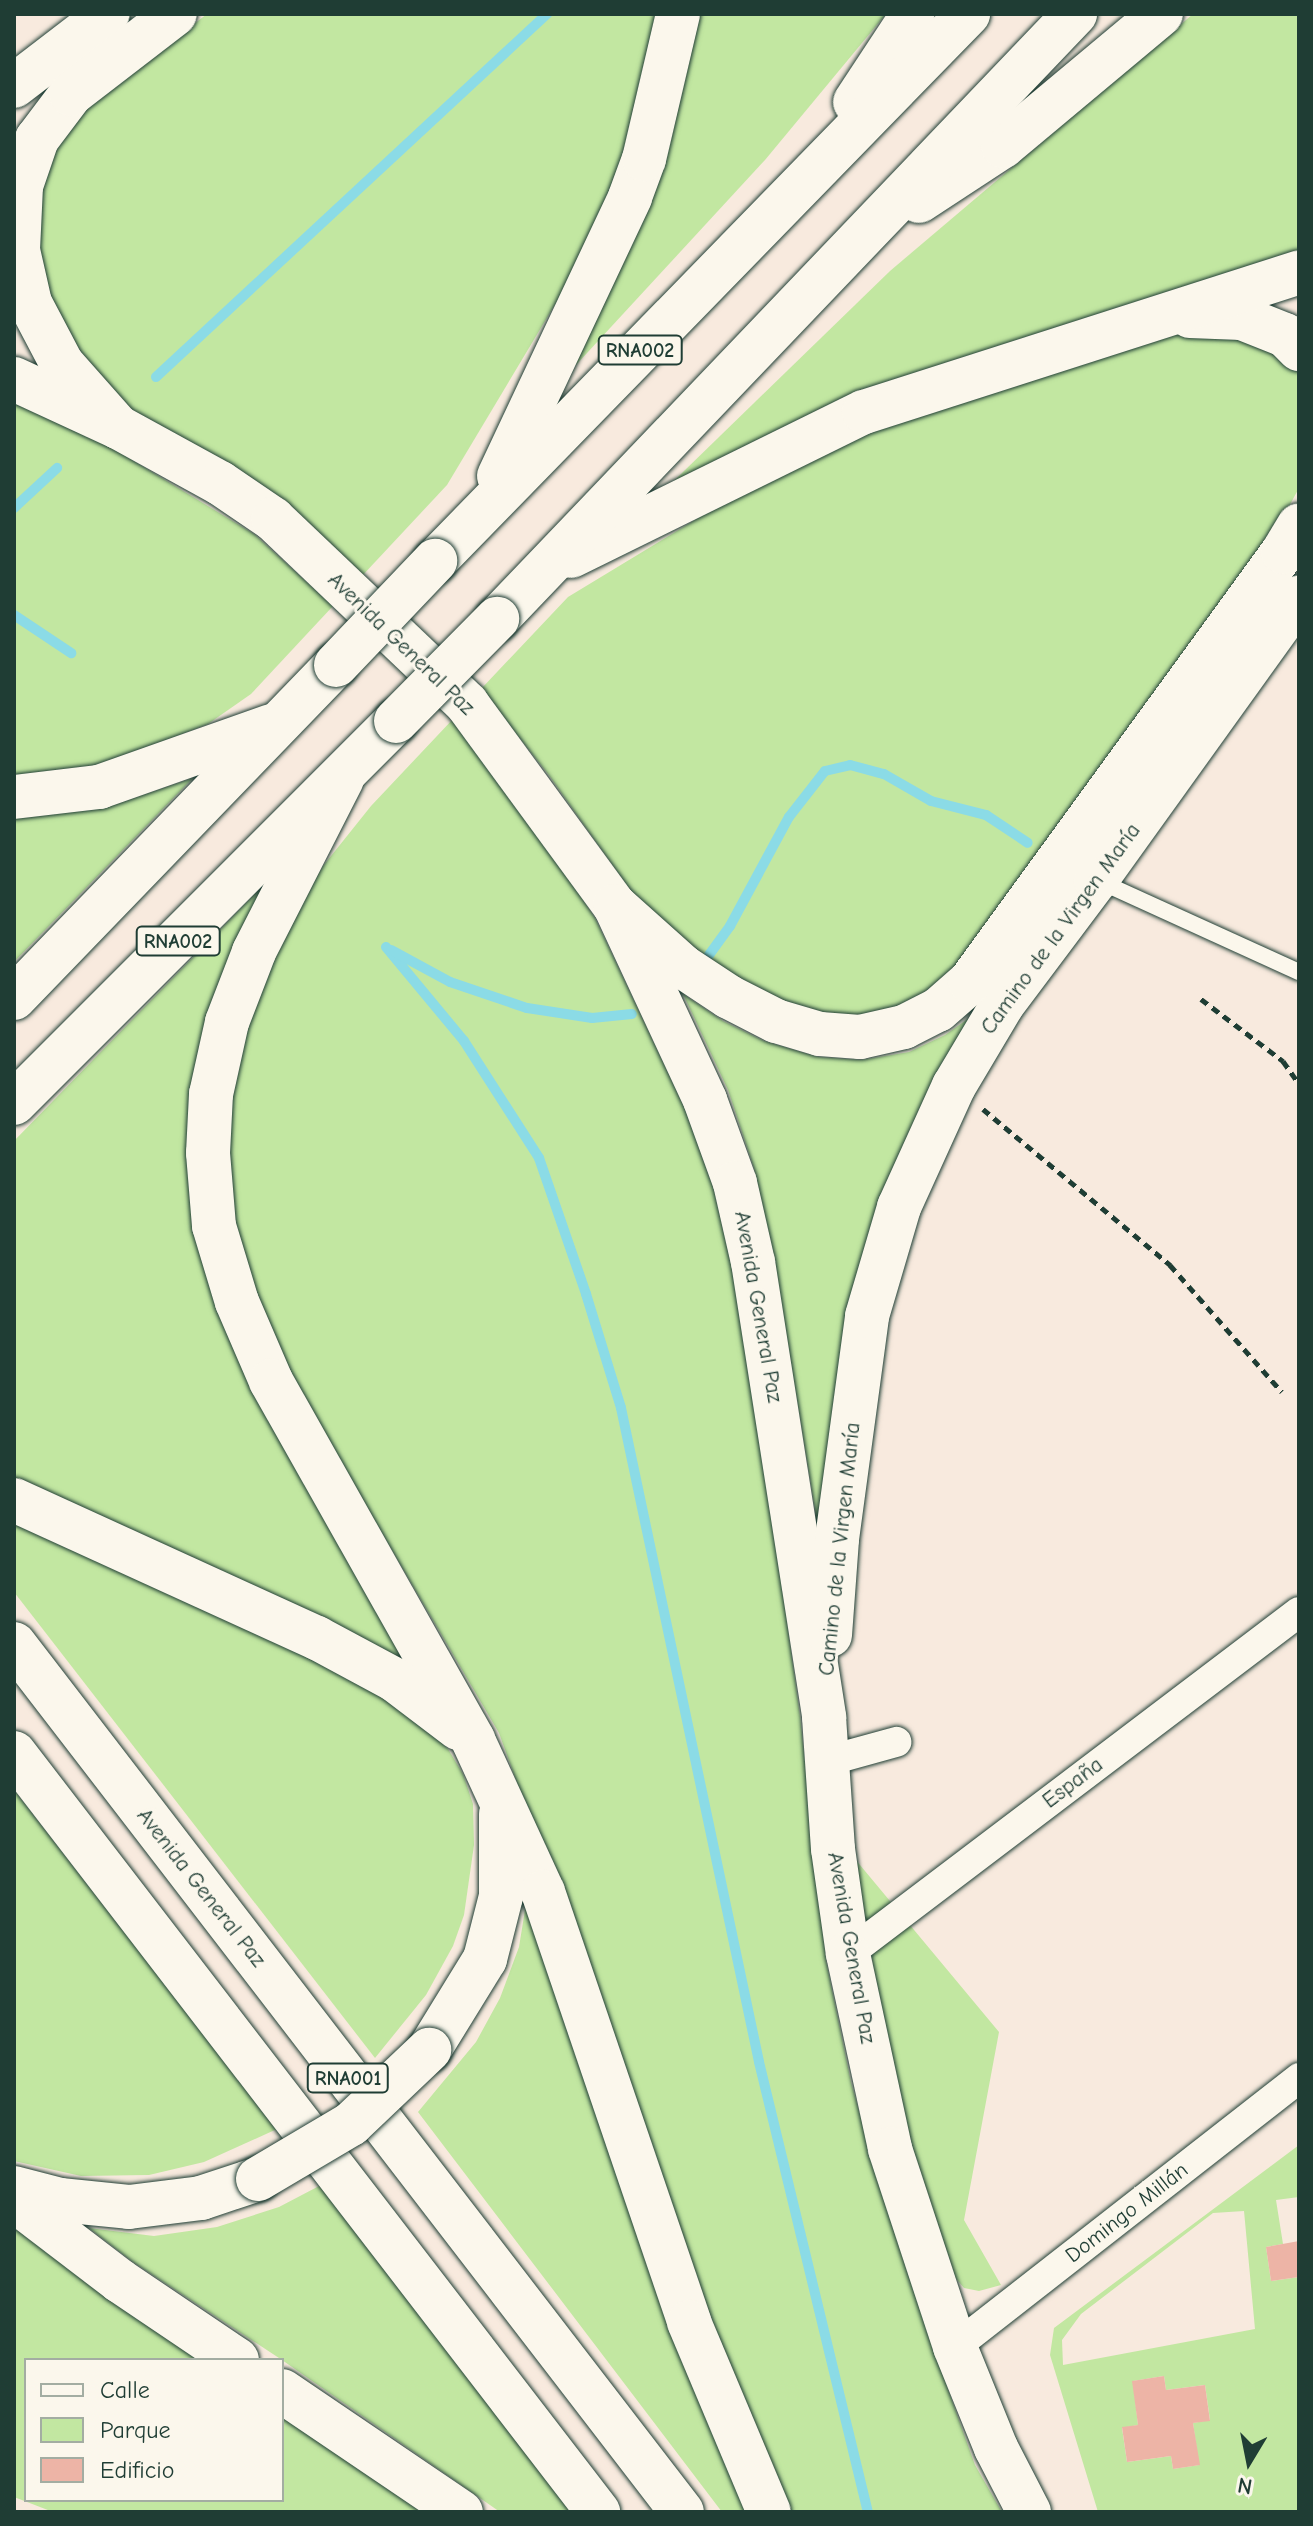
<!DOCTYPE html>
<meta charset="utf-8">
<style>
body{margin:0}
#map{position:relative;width:1313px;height:2526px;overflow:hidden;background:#f8eade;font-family:"Comic Neue",sans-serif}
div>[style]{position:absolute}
.green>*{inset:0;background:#c2e7a1}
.stream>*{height:10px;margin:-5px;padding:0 5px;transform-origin:5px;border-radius:5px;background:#8bdbe6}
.building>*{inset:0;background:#edb4a6}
.path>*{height:5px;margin-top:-2.5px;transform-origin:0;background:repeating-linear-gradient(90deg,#1f3d34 0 8px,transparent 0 14px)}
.roads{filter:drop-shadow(0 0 2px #1f3d34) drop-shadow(0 0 2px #1f3d34)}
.lane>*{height:16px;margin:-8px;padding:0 8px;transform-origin:8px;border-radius:8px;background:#fbf7ec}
.street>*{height:30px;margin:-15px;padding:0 15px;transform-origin:15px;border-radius:15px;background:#fbf7ec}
.secondary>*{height:44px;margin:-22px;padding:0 22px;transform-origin:22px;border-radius:22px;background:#fbf7ec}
.highway>*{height:44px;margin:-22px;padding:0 22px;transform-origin:22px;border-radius:22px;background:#fbf7ec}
.bridges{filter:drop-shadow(0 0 2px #1f3d34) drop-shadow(0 0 2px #1f3d34)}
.highway-bridge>*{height:44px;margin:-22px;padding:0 22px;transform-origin:22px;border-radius:22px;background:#fbf7ec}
span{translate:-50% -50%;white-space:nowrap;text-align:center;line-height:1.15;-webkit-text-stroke:6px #fbf7ec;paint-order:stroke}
.shield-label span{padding:2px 6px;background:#fbf7ec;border:2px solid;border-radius:6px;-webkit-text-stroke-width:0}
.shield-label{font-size:20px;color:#1f3d34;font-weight:700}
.street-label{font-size:22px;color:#1f3d34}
.frame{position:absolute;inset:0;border:16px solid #1f3d34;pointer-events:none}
.legend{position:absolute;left:24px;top:2358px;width:260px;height:144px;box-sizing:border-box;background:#fbf7ec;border:2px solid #a3ada2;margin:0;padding:10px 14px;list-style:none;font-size:24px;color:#1f3d34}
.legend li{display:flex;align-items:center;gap:16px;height:40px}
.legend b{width:40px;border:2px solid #a3ada2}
.north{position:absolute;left:1209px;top:2422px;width:80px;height:80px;-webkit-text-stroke:6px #fbf7ec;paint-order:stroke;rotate:190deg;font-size:22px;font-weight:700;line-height:32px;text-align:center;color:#1f3d34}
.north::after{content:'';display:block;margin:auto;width:28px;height:36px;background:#1f3d34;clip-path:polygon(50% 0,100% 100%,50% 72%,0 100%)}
</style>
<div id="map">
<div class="green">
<i style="clip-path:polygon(207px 14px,658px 14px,625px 156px,590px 246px,447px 485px,362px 576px,132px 412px,81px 355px,44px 288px,36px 246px,40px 195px,54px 146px,84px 108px)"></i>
<i style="clip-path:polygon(694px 14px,886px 14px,765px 160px,540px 404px)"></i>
<i style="clip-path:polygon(1193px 14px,1299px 14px,1299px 256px,647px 507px,890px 271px)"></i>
<i style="clip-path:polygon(1169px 334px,1235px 337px,1278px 351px,1299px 374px,1299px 488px,1269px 543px,958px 967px,925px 994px,887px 1012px,862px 1018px,803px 1013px,732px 981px,633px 894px,548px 774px,481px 689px,568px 597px,784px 466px,872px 428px)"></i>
<i style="clip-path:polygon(14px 402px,109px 446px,254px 534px,333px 606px,251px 694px,208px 724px,92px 769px,14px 779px)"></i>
<i style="clip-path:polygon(453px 719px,515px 798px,595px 918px,685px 1109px,713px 1187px,732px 1267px,762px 1442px,800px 1716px,826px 1961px,851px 2082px,880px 2188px,935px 2353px,975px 2465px,1002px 2512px,787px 2512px,753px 2435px,499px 1733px,293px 1381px,256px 1296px,234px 1223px,227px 1162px,229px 1096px,244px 1025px,275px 949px,323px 866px,371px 806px)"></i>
<i style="clip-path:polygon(193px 778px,14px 962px,14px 817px,104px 808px)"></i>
<i style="clip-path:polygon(283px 865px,191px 1174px,416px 1673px,14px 1478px,14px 1141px)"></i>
<i style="clip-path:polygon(683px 994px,723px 1021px,764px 1041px,818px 1057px,861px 1060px,909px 1052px,945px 1035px,972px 1016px,820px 1539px,774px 1260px,754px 1168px,728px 1090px)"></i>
<i style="clip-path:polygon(14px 1519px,307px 1653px,419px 1720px,448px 1749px,463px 1774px,473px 1804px,474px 1845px,464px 1915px,453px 1946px,426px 1995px,375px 2058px,14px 1592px)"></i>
<i style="clip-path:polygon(14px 1790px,277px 2129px,204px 2162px,149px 2175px,81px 2176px,14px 2161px)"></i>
<i style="clip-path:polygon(855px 1859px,999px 2032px,964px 2220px,1001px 2285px,979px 2291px,964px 2288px,953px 2275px,913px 2158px,889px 2058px)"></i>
<i style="clip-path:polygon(526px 1904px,746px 2512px,722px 2512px,418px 2112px,476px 2042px,500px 1998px,519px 1947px)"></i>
<i style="clip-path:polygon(evenodd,1299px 2145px,1299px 2197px,1276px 2200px,1283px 2244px,1266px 2247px,1271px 2281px,1299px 2277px,1299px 2512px,1098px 2512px,1050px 2355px,1054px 2328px,1299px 2145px,1244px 2211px,1255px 2329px,1063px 2365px,1062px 2340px,1081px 2314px,1213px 2213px,1244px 2211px,1299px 2145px,1164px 2376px,1166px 2390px,1205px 2385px,1210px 2420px,1193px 2423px,1199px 2465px,1173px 2469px,1171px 2456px,1127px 2462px,1122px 2428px,1138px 2425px,1133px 2381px,1164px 2376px)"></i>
<i style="clip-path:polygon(321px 2185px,573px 2512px,500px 2512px,282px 2360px,133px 2262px,89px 2228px,154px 2236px,217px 2227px,279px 2207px)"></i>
<i style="clip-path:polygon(14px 2225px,201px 2360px,26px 2360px,26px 2500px,282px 2500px,282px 2414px,428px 2512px,53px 2512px,14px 2497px)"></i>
</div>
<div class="stream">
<i style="left:156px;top:377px;width:534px;rotate:-42.87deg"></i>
<i style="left:14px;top:508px;width:59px;rotate:-42.9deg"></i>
<i style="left:14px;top:615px;width:69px;rotate:33.7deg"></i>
<i style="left:386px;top:947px;width:122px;rotate:50.3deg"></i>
<i style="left:464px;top:1041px;width:139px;rotate:57.3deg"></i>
<i style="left:539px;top:1158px;width:144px;rotate:70.9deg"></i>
<i style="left:586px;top:1294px;width:119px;rotate:72.9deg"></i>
<i style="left:621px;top:1408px;width:668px;rotate:78.08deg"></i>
<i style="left:759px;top:2062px;width:463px;rotate:76.4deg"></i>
<i style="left:391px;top:950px;width:67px;rotate:28.5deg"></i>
<i style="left:450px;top:982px;width:81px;rotate:18.7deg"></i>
<i style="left:527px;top:1008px;width:66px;rotate:8.7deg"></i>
<i style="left:592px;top:1018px;width:40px;rotate:-5.7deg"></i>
<i style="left:709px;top:955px;width:36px;rotate:-54deg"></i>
<i style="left:730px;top:926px;width:124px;rotate:-61.6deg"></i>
<i style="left:789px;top:817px;width:58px;rotate:-52deg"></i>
<i style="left:825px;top:771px;width:26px;rotate:-13deg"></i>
<i style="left:850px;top:765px;width:35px;rotate:15deg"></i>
<i style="left:884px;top:774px;width:54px;rotate:29.9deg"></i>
<i style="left:931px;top:801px;width:57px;rotate:14.3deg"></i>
<i style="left:986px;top:815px;width:50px;rotate:33.7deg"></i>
</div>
<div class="building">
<i style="clip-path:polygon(1299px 2241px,1299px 2277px,1271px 2281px,1266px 2247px)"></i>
<i style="clip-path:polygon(1164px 2376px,1166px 2390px,1205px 2385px,1210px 2421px,1193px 2423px,1200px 2465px,1173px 2469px,1171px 2456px,1127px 2462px,1122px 2427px,1138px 2425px,1132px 2381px)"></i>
</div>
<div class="path">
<i style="left:1201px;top:999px;width:103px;rotate:37.1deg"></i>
<i style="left:1283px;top:1061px;width:28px;rotate:55deg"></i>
<i style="left:983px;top:1109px;width:244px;rotate:39.8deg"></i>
<i style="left:1170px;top:1265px;width:169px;rotate:48.6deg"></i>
</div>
<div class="roads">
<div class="lane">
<i style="left:1097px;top:880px;width:222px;rotate:24.5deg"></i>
</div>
<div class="street">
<i style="left:827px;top:1761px;width:72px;rotate:-15.4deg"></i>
<i style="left:848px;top:1954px;width:566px;rotate:-37.17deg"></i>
<i style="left:955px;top:2347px;width:437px;rotate:-38deg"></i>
</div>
<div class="secondary">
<i style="left:14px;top:86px;width:118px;rotate:-37.5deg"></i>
<i style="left:14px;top:379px;width:115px;rotate:24.8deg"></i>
<i style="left:118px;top:427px;width:116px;rotate:28.8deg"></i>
<i style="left:220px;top:483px;width:64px;rotate:34.2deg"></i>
<i style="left:273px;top:519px;width:268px;rotate:43.6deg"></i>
<i style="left:467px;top:704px;width:250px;rotate:53.8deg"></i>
<i style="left:615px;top:906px;width:214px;rotate:65.1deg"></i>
<i style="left:705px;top:1100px;width:88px;rotate:70.1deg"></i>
<i style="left:735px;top:1183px;width:81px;rotate:77.2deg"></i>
<i style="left:753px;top:1262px;width:461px;rotate:81.1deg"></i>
<i style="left:824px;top:1717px;width:132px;rotate:86.1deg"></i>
<i style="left:833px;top:1849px;width:106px;rotate:81.9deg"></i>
<i style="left:848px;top:1954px;width:199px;rotate:77.8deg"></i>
<i style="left:890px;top:2149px;width:208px;rotate:71.8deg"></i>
<i style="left:955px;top:2347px;width:109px;rotate:67.9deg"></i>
<i style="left:996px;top:2448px;width:72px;rotate:62.7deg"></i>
<i style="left:830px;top:1635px;width:96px;rotate:-85.8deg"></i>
<i style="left:837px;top:1539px;width:225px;rotate:-82.3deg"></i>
<i style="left:867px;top:1316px;width:114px;rotate:-73.6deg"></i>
<i style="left:899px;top:1207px;width:133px;rotate:-65.6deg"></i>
<i style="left:954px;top:1086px;width:94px;rotate:-59.3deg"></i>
<i style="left:1002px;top:1005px;width:156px;rotate:-53.1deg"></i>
<i style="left:1096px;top:880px;width:348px;rotate:-54.3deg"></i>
</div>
<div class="highway">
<i style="left:855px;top:102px;width:105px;rotate:-56.6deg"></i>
<i style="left:919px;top:201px;width:100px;rotate:-33.2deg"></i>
<i style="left:1003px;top:146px;width:206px;rotate:-39.9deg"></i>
<i style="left:1190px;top:316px;width:52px;rotate:2.2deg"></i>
<i style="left:1242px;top:318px;width:46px;rotate:21.6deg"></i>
<i style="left:1285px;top:335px;width:20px;rotate:45deg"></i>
<i style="left:118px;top:427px;width:84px;rotate:-131.6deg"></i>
<i style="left:62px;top:364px;width:69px;rotate:-117.7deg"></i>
<i style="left:30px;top:303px;width:54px;rotate:-102.8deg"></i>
<i style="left:18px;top:250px;width:64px;rotate:-87.3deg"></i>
<i style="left:21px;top:186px;width:50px;rotate:-71.2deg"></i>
<i style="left:37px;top:139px;width:56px;rotate:-52.9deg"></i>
<i style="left:71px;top:94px;width:131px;rotate:-37.6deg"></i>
<i style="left:499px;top:476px;width:308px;rotate:-64.8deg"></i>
<i style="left:630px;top:197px;width:40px;rotate:-69.8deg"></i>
<i style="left:644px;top:159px;width:149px;rotate:-76.8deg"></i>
<i style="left:571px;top:556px;width:326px;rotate:-26.2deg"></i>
<i style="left:864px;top:412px;width:457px;rotate:-17.8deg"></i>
<i style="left:435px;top:561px;width:764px;rotate:-45.74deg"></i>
<i style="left:497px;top:619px;width:837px;rotate:-46.31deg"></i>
<i style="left:342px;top:779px;width:194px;rotate:117deg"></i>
<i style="left:254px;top:952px;width:75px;rotate:111.1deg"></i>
<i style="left:227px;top:1022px;width:74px;rotate:102.5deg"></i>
<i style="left:211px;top:1094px;width:59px;rotate:92.9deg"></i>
<i style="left:208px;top:1153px;width:73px;rotate:85.3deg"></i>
<i style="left:214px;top:1226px;width:79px;rotate:73.2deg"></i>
<i style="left:237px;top:1302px;width:86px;rotate:66.7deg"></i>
<i style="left:271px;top:1381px;width:412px;rotate:60.6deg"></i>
<i style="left:473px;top:1740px;width:167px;rotate:65.3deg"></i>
<i style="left:543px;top:1892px;width:454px;rotate:71.2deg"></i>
<i style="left:689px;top:2322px;width:206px;rotate:67.2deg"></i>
<i style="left:14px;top:797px;width:86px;rotate:-6.7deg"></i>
<i style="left:99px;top:787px;width:182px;rotate:-19.5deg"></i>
<i style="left:615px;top:906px;width:90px;rotate:41.8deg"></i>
<i style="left:682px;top:966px;width:56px;rotate:33.4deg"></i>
<i style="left:729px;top:997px;width:53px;rotate:27.1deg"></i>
<i style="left:776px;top:1021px;width:46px;rotate:16.5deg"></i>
<i style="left:820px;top:1034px;width:40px;rotate:4.3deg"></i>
<i style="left:860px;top:1037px;width:45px;rotate:-12.8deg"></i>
<i style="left:904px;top:1027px;width:38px;rotate:-27deg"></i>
<i style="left:938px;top:1010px;width:43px;rotate:-41.2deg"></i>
<i style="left:970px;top:982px;width:532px;rotate:-53.95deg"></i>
<i style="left:1283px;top:552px;width:31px;rotate:-59deg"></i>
<i style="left:14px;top:998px;width:463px;rotate:-46deg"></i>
<i style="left:14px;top:1103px;width:540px;rotate:-45deg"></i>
<i style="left:14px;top:1500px;width:333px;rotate:24.5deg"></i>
<i style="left:317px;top:1638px;width:89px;rotate:28.3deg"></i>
<i style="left:395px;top:1680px;width:79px;rotate:37.3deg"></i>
<i style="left:14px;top:1644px;width:1095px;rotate:52.42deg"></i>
<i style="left:14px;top:1753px;width:958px;rotate:52.42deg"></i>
<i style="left:429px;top:2050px;width:107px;rotate:-58.4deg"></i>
<i style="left:485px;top:1959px;width:65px;rotate:-75.7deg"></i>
<i style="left:501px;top:1896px;width:82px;rotate:-90deg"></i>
<i style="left:14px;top:2188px;width:48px;rotate:14.6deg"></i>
<i style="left:60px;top:2200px;width:69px;rotate:5.8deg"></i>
<i style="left:129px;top:2207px;width:73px;rotate:-7.1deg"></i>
<i style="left:201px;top:2198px;width:60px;rotate:-18.4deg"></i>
<i style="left:14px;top:2200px;width:133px;rotate:37.4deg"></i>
<i style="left:120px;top:2281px;width:141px;rotate:34deg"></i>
<i style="left:282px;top:2391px;width:216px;rotate:34.1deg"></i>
</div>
</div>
<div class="bridges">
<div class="highway-bridge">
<i style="left:336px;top:665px;width:144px;rotate:-46.4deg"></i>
<i style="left:396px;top:721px;width:144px;rotate:-45.3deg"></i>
<i style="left:258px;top:2179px;width:108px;rotate:-30.6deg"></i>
<i style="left:351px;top:2124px;width:108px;rotate:-43.5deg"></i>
</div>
</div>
<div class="shield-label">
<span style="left:640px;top:350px">RNA002</span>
<span style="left:178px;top:941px">RNA002</span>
<span style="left:348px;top:2078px">RNA001</span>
</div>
<div class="street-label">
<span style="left:401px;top:644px;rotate:44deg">Avenida General Paz</span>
<span style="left:1061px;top:929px;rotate:-54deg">Camino de la Virgen María</span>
<span style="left:758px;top:1307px;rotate:80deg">Avenida General Paz</span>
<span style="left:840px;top:1549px;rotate:-84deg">Camino de la Virgen María</span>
<span style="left:1073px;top:1783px;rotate:-37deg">España</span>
<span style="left:201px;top:1888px;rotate:52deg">Avenida General Paz</span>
<span style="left:851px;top:1948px;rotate:80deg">Avenida General Paz</span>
<span style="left:1127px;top:2213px;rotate:-38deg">Domingo Millán</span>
</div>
<div class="frame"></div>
<ul class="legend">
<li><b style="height:10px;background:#fbf7ec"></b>Calle</li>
<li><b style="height:22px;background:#c2e7a1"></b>Parque</li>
<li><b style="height:22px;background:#edb4a6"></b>Edificio</li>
</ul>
<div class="north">N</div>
</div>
